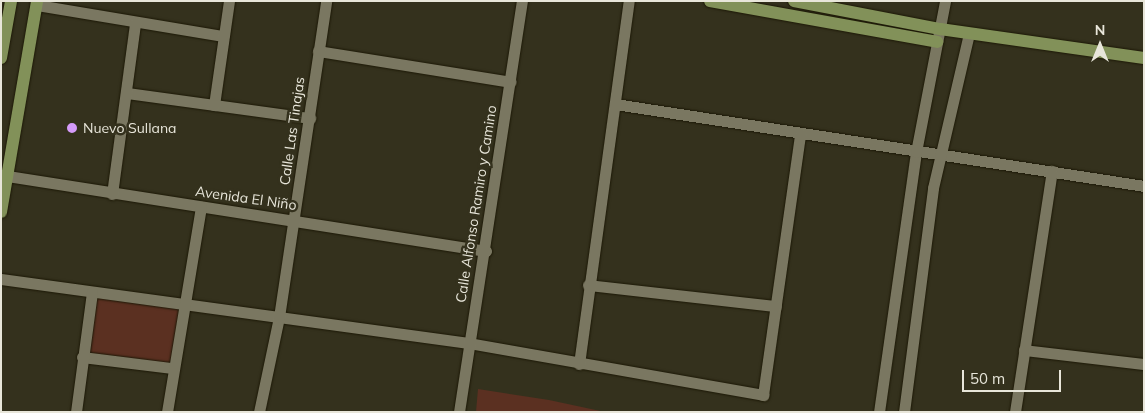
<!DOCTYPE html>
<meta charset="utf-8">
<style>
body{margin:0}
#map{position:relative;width:1145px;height:413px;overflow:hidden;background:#34311d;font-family:Mulish,sans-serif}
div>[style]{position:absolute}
.green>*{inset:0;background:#5b3021;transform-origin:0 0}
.roads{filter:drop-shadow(0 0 1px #1c1806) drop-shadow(0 0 1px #1c1806)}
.street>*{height:11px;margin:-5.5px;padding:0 5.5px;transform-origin:5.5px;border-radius:5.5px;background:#7a7761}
.secondary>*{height:12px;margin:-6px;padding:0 6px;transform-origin:6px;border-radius:6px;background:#829159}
.dots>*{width:14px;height:14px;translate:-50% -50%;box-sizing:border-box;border:2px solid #34311d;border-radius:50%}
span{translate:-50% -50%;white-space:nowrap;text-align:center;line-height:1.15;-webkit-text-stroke:5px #34311d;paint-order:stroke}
.poi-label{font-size:14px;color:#e8e6da}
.left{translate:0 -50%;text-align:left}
.street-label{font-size:14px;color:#e8e6da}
.frame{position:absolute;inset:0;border:2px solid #e8e6da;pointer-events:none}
.north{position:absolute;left:1075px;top:20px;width:50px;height:50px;-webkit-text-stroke:4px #34311d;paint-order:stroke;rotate:0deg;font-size:14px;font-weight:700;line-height:20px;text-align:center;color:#e8e6da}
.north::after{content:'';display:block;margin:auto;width:18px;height:22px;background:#e8e6da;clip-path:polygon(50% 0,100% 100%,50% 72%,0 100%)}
.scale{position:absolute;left:962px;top:370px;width:99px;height:22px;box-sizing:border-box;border:2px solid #e8e6da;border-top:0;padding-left:6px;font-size:15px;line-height:18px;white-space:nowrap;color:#e8e6da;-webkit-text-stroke:4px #34311d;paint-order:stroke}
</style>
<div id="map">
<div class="green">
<i style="left:92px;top:292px;width:93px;height:66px;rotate:9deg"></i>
<i style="clip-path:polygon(478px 389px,549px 400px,605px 412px,476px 412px)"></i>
</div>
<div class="roads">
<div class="street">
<i style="left:37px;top:5px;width:189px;rotate:9.5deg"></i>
<i style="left:318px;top:51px;width:195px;rotate:9.1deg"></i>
<i style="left:127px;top:93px;width:185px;rotate:7.8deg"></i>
<i style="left:615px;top:104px;width:535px;rotate:8.81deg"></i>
<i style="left:214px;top:105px;width:105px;rotate:-81.8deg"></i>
<i style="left:1px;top:175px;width:491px;rotate:8.9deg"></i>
<i style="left:112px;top:194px;width:173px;rotate:-82.3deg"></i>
<i style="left:1px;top:279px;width:472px;rotate:7.8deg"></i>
<i style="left:469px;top:343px;width:299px;rotate:10deg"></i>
<i style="left:763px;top:395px;width:264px;rotate:-81.9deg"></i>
<i style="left:588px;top:285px;width:189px;rotate:6.4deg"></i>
<i style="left:1024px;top:350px;width:121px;rotate:6.7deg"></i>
<i style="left:82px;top:357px;width:91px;rotate:7deg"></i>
<i style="left:579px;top:364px;width:366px;rotate:-82.2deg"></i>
<i style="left:76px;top:412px;width:121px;rotate:-82.4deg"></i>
<i style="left:167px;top:412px;width:208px;rotate:-80.6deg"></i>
<i style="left:259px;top:412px;width:97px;rotate:-78.1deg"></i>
<i style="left:279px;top:317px;width:319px;rotate:-81.5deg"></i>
<i style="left:459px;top:412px;width:416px;rotate:-81.3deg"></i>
<i style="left:879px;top:412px;width:263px;rotate:-81.9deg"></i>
<i style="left:916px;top:152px;width:154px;rotate:-79.1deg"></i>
<i style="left:904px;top:412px;width:226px;rotate:-82.6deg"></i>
<i style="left:933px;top:188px;width:159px;rotate:-76.9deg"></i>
<i style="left:1015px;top:412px;width:244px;rotate:-81.3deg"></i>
</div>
<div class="secondary">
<i style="left:710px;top:1px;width:231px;rotate:10.2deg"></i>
<i style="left:794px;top:1px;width:149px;rotate:10.9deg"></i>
<i style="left:940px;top:29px;width:206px;rotate:8.1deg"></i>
<i style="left:1px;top:58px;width:58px;rotate:-80deg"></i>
<i style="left:1px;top:212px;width:214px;rotate:-80.3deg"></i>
</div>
</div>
<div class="dots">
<i style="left:72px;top:128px;background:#d59bfa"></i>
</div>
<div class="poi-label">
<span class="left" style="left:83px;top:128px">Nuevo Sullana</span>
</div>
<div class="street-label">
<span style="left:292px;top:131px;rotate:-82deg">Calle Las Tinajas</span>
<span style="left:246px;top:198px;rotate:8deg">Avenida El Niño</span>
<span style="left:476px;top:204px;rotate:-81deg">Calle Alfonso Ramiro y Camino</span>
</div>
<div class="frame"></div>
<div class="north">N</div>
<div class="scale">50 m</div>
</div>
